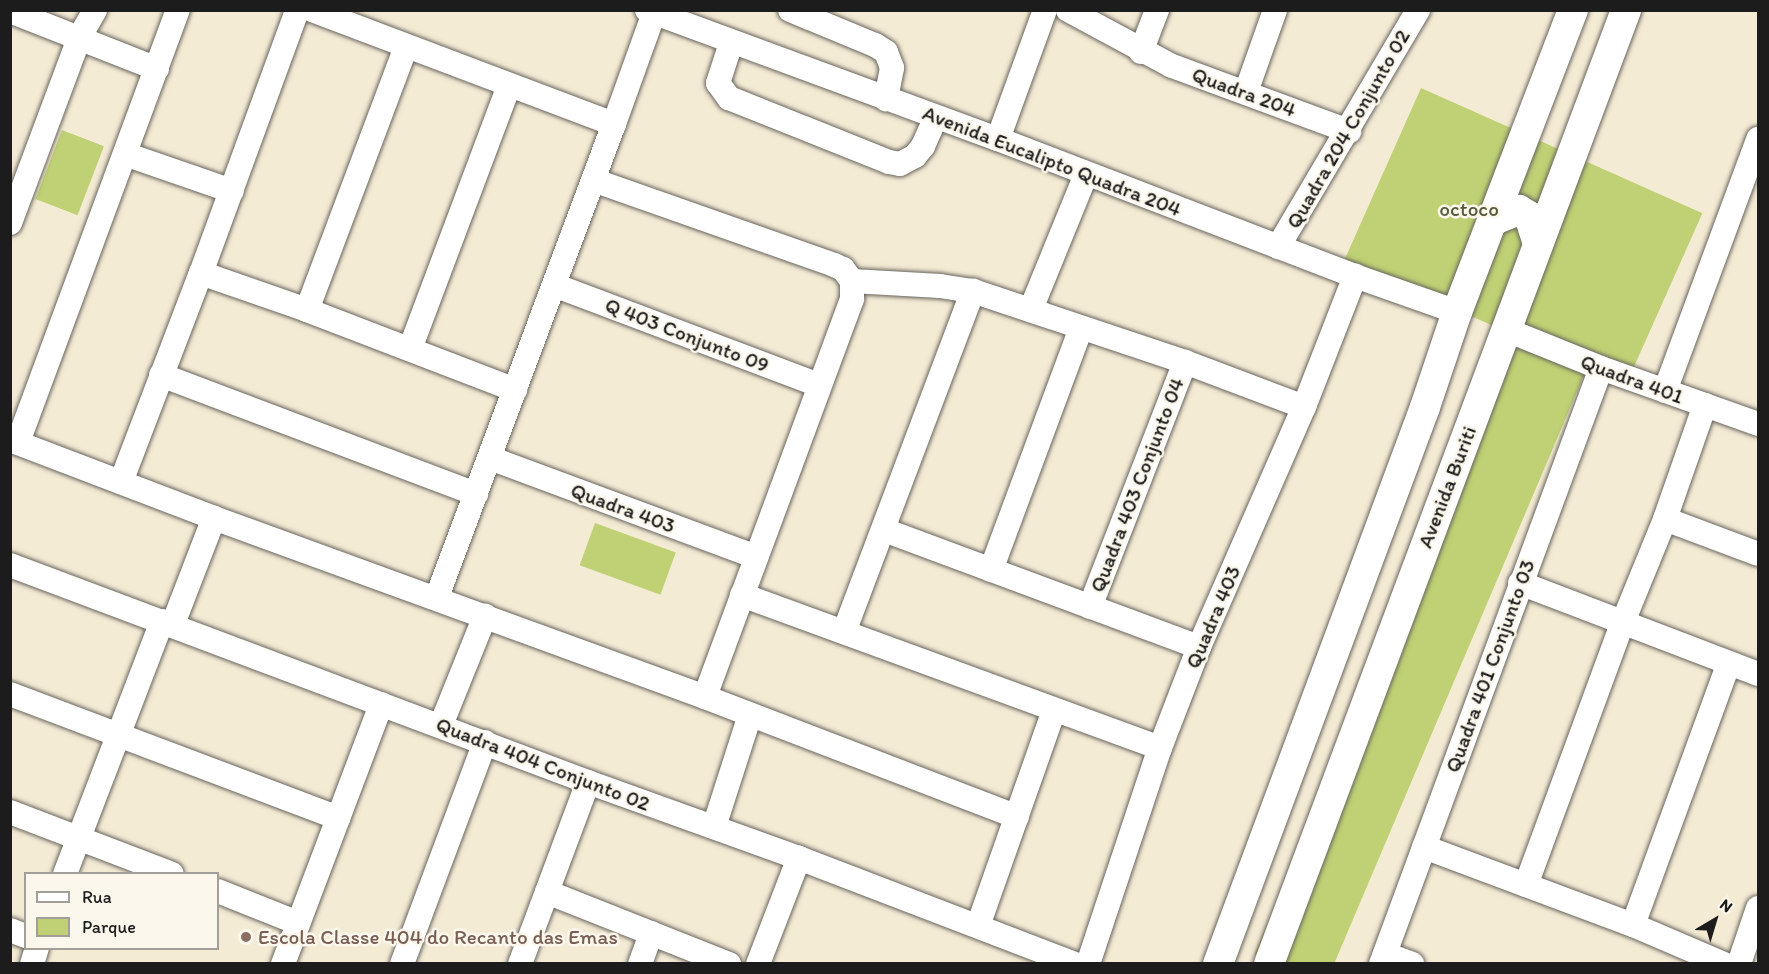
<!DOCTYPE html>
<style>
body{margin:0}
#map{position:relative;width:1769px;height:974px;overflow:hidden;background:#f4ebd5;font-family:Itim,sans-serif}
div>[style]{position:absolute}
.green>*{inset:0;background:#bfd174;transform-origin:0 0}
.roads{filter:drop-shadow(0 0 2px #68645d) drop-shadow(0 0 2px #68645d)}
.minor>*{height:24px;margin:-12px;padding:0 12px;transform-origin:12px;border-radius:12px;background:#fff}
.major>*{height:30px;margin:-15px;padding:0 15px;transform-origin:15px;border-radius:15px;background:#fff}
.dots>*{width:16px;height:16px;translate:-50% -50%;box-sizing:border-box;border:3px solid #fbf7ec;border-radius:50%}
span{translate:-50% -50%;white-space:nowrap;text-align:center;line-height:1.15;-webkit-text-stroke:5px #fbf7ec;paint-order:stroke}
.street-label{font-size:21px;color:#1c1c1c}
.park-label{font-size:21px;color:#555b3b}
.education-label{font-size:21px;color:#785e54}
.left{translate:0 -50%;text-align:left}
.frame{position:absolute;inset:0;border:12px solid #1c1c1c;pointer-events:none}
.legend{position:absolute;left:24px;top:872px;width:195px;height:78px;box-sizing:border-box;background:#fbf7ec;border:2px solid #a29f99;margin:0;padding:8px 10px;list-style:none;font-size:18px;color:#1c1c1c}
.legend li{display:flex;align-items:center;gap:12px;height:30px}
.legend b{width:30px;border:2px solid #a29f99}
.north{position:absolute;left:1685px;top:890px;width:60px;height:60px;-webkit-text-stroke:4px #fbf7ec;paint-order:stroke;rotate:38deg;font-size:16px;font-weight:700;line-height:24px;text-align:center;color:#1c1c1c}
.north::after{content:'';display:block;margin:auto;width:21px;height:27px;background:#1c1c1c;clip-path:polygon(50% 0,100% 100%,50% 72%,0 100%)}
</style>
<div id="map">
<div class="green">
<i style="left:1421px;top:88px;width:308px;height:188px;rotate:24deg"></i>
<i style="left:62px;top:130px;width:45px;height:74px;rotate:21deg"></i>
<i style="left:1514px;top:343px;width:77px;height:664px;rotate:23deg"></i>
<i style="left:595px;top:523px;width:86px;height:45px;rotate:20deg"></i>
</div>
<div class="roads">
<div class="minor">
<i style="left:312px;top:10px;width:323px;rotate:20.7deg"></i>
<i style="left:614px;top:124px;width:505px;rotate:110.52deg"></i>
<i style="left:647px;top:10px;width:374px;rotate:20.2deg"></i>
<i style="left:998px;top:139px;width:382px;rotate:21deg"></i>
<i style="left:1355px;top:276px;width:108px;rotate:19.4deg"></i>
<i style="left:790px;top:10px;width:92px;rotate:22.4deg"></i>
<i style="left:875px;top:45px;width:13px;rotate:32deg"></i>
<i style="left:886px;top:52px;width:17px;rotate:69deg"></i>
<i style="left:892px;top:68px;width:32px;rotate:101deg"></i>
<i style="left:1068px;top:10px;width:118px;rotate:28.3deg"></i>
<i style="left:1172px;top:66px;width:189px;rotate:20.2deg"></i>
<i style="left:10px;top:11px;width:158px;rotate:21.5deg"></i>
<i style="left:731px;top:43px;width:42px;rotate:108deg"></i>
<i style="left:718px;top:83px;width:19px;rotate:54deg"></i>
<i style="left:729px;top:98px;width:172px;rotate:21.8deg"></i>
<i style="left:889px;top:162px;width:11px;rotate:10deg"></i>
<i style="left:900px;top:164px;width:17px;rotate:-28deg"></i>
<i style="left:915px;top:156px;width:13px;rotate:-51deg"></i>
<i style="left:923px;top:146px;width:32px;rotate:-66deg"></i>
<i style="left:1141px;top:52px;width:45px;rotate:-69.1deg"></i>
<i style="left:1246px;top:92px;width:87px;rotate:-70.5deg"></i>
<i style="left:614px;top:124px;width:118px;rotate:-70.2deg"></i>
<i style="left:998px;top:139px;width:137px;rotate:-70deg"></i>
<i style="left:125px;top:154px;width:113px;rotate:19.1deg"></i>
<i style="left:593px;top:180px;width:256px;rotate:19.4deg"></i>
<i style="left:834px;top:265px;width:10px;rotate:24deg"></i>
<i style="left:843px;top:269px;width:15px;rotate:53deg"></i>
<i style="left:852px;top:281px;width:18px;rotate:90deg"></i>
<i style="left:852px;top:299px;width:424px;rotate:110.3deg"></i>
<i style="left:10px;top:223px;width:197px;rotate:-69.5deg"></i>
<i style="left:79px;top:38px;width:32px;rotate:-60deg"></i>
<i style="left:1278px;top:247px;width:275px;rotate:-59.4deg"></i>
<i style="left:201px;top:273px;width:112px;rotate:19.2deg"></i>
<i style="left:307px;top:310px;width:223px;rotate:21deg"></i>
<i style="left:852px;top:281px;width:88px;rotate:3.3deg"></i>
<i style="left:940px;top:286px;width:33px;rotate:9deg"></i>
<i style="left:973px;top:291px;width:224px;rotate:18.5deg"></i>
<i style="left:1185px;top:362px;width:127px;rotate:20.7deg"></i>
<i style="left:554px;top:285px;width:283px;rotate:20.7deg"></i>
<i style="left:1031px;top:309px;width:146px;rotate:-67.8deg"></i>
<i style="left:307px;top:310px;width:281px;rotate:-69.4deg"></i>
<i style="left:1507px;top:330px;width:101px;rotate:22deg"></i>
<i style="left:1601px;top:368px;width:167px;rotate:19.6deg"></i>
<i style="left:410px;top:349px;width:282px;rotate:-69.4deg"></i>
<i style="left:161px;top:375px;width:337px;rotate:20.7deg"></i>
<i style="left:1665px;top:391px;width:269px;rotate:-69.7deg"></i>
<i style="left:10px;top:440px;width:218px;rotate:20.9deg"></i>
<i style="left:214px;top:518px;width:523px;rotate:20.03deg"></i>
<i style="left:705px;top:697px;width:334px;rotate:21deg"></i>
<i style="left:18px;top:442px;width:461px;rotate:-69.7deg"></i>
<i style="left:490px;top:458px;width:284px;rotate:20.4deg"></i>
<i style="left:121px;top:482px;width:224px;rotate:-69.1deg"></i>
<i style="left:201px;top:273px;width:280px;rotate:-69.9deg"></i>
<i style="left:1665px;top:519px;width:99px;rotate:20.6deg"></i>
<i style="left:884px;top:530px;width:336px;rotate:20.4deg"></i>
<i style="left:10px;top:565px;width:617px;rotate:20.58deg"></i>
<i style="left:588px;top:782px;width:224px;rotate:19.8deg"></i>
<i style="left:799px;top:858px;width:296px;rotate:21deg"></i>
<i style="left:991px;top:570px;width:258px;rotate:-69.6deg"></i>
<i style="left:1520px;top:583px;width:255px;rotate:20.9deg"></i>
<i style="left:742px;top:595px;width:445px;rotate:20.1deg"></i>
<i style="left:1090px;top:607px;width:263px;rotate:-68.8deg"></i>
<i style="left:173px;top:624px;width:114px;rotate:-68.9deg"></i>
<i style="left:844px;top:632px;width:365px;rotate:-69.3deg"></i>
<i style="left:10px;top:694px;width:351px;rotate:20.7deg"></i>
<i style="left:441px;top:725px;width:118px;rotate:-68deg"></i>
<i style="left:10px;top:812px;width:173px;rotate:20.9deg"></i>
<i style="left:714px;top:827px;width:118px;rotate:-72.2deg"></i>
<i style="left:1424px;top:847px;width:223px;rotate:20.5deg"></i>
<i style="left:1633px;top:925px;width:99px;rotate:23.2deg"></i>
<i style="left:65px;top:874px;width:271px;rotate:-69deg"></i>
<i style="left:1526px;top:885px;width:280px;rotate:-69.8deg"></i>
<i style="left:1623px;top:622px;width:111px;rotate:-67.8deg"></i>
<i style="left:1665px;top:519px;width:121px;rotate:-70.7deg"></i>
<i style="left:218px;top:891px;width:86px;rotate:21.8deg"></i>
<i style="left:547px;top:892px;width:196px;rotate:21.6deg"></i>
<i style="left:1633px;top:925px;width:279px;rotate:-69.9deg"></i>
<i style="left:978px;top:926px;width:229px;rotate:-70.6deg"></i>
<i style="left:10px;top:930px;width:17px;rotate:21deg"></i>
<i style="left:1385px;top:954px;width:29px;rotate:20deg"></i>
<i style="left:32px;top:964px;width:17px;rotate:-73deg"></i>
<i style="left:283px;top:964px;width:278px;rotate:-69.3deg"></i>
<i style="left:402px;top:964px;width:237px;rotate:-69.5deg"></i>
<i style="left:520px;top:964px;width:194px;rotate:-69.5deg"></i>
<i style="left:640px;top:964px;width:33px;rotate:-70deg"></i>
<i style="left:758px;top:964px;width:114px;rotate:-68.9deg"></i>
<i style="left:1088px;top:964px;width:228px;rotate:-71.6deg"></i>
<i style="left:1160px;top:748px;width:108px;rotate:-68.9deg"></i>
<i style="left:1199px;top:647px;width:262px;rotate:-66.4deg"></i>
<i style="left:1304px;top:407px;width:141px;rotate:-68.7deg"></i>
<i style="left:1381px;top:964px;width:635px;rotate:-69.74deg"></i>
<i style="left:1739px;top:964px;width:59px;rotate:-71.3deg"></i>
</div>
<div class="major">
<i style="left:1494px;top:220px;width:27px;rotate:-22deg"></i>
<i style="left:1519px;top:210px;width:12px;rotate:31deg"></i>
<i style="left:1529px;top:216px;width:29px;rotate:72deg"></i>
<i style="left:1218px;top:964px;width:594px;rotate:-69.61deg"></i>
<i style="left:1425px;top:407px;width:100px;rotate:-71.4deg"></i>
<i style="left:1457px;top:312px;width:324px;rotate:-69deg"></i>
<i style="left:1269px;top:964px;width:1019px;rotate:-69.48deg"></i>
</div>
</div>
<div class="dots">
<i style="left:246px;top:937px;background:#8d6e63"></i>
</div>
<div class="street-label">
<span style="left:1244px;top:92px;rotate:20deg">Quadra 204</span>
<span style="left:1348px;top:129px;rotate:-60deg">Quadra 204 Conjunto 02</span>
<span style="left:1052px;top:161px;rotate:21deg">Avenida Eucalipto Quadra 204</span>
<span style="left:687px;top:335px;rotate:21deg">Q 403 Conjunto 09</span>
<span style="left:1632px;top:379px;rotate:20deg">Quadra 401</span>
<span style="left:1137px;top:485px;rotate:-69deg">Quadra 403 Conjunto 04</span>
<span style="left:1447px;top:487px;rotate:-69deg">Avenida Buriti</span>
<span style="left:623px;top:508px;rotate:20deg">Quadra 403</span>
<span style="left:1213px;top:617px;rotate:-67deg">Quadra 403</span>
<span style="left:1490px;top:666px;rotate:-70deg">Quadra 401 Conjunto 03</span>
<span style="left:543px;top:764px;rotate:21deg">Quadra 404 Conjunto 02</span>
</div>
<div class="park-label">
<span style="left:1469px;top:209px">octoco</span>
</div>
<div class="education-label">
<span class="left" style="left:258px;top:937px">Escola Classe 404 do Recanto das Emas</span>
</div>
<div class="frame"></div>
<ul class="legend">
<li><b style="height:8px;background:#fff"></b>Rua</li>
<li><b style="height:16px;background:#bfd174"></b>Parque</li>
</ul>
<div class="north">N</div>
</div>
